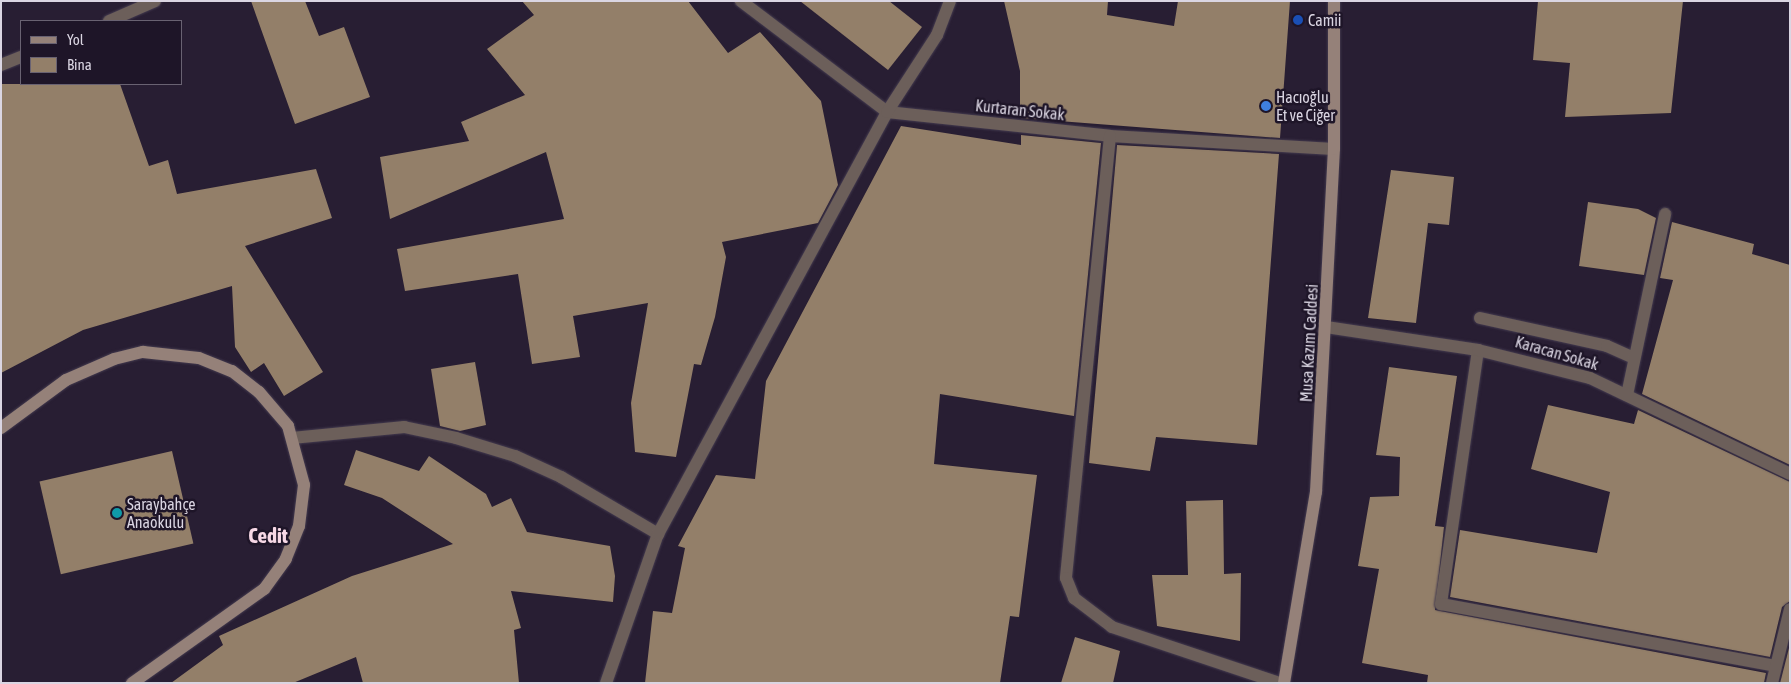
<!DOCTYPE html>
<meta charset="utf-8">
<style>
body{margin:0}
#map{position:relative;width:1791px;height:684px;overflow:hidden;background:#281e33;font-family:"Asap Condensed",sans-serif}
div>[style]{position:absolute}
.building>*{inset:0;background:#937f69;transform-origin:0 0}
.roads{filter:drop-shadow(0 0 1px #443b4f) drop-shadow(0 0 1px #443b4f)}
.lane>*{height:12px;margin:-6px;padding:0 6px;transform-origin:6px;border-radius:6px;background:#6c5f5a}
.street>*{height:12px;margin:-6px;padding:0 6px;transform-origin:6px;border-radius:6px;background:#6c5f5a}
.secondary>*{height:12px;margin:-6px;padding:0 6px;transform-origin:6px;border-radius:6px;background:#958179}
.dots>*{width:14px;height:14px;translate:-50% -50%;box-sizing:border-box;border:2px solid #1e1528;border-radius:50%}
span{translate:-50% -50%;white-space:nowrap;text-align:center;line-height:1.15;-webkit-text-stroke:5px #1e1528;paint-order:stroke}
.poi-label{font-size:16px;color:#dad5e2}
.left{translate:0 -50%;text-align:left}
.street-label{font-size:16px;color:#dad5e2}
.district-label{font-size:21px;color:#f7d8e6;font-weight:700}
.frame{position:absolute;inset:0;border:2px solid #dad5e2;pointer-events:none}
.legend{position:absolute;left:20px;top:20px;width:162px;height:65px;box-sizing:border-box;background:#1e1528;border:1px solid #696272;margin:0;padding:6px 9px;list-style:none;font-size:15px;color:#dad5e2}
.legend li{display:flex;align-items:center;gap:10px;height:25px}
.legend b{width:25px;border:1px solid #696272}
</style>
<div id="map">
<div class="building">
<i style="clip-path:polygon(251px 1px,305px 1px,319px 36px,344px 27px,370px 97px,295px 124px)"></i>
<i style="clip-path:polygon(522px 1px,688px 1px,728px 53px,760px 32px,821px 101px,838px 185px,818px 223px,722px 242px,726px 257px,715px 317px,701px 365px,694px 364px,676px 457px,635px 452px,631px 403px,648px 303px,573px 316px,580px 357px,532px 364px,518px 274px,405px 291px,397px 249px,564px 219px,546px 152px,390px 219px,380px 157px,469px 141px,461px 122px,525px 95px,487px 49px,534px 15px)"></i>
<i style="clip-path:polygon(800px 1px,889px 1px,922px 27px,888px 70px)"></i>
<i style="clip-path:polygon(1004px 1px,1108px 1px,1107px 15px,1174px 26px,1178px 1px,1290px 1px,1280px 138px,1020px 118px,1020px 71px)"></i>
<i style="clip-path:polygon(1538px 1px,1683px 1px,1671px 113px,1565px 117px,1570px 63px,1533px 60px)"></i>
<i style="clip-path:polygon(1px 84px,120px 84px,149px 166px,168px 160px,177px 194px,316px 169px,332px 218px,245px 246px,323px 372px,284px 396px,264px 363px,251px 372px,235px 347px,232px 286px,83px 330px,1px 373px)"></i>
<i style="clip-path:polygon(901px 126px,1021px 145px,1021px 135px,1101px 143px,1074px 416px,940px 394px,934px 464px,1037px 475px,1019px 617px,1010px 616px,1000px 683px,645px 683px,653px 611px,672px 613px,685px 548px,678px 546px,716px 475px,755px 479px,766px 381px)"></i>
<i style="clip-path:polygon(1117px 145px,1279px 154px,1257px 445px,1156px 437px,1150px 471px,1089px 463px)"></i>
<i style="clip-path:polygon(1391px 170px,1454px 177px,1449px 225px,1428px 223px,1416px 323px,1368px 318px)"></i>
<i style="clip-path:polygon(1588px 202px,1638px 209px,1656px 218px,1644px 275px,1579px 266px)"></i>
<i style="clip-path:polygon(1672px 222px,1754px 244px,1752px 254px,1790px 265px,1790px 465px,1642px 394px,1673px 280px,1660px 278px)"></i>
<i style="clip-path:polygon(475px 362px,486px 425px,460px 431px,440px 426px,431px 369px)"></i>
<i style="clip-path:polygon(1389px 367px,1457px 376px,1435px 526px,1444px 527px,1435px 610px,1766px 673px,1764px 683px,1427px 683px,1428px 675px,1362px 663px,1379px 569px,1358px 566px,1370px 497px,1399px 496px,1400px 457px,1376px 455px)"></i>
<i style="clip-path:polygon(1548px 405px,1634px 424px,1638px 410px,1790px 482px,1790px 601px,1782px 607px,1770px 657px,1450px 597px,1460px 530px,1597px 553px,1610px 492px,1531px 469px)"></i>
<i style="clip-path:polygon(356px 450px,419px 471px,429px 456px,486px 494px,492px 507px,511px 498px,527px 532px,610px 546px,615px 576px,613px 602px,511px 591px,521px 628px,514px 630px,519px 683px,363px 683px,356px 657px,293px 683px,171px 683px,223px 645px,219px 636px,352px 576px,453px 544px,382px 498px,344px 485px)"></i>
<i style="left:172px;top:451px;width:95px;height:136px;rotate:77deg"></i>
<i style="clip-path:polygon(1223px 500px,1224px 574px,1241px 573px,1240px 641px,1157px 626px,1152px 575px,1188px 575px,1186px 501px)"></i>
<i style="clip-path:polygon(1075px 637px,1120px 651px,1113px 683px,1061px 683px)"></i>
<i style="clip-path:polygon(1790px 644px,1790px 683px,1780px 683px)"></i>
</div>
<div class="roads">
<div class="lane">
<i style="left:1480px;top:318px;width:130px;rotate:12.4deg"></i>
<i style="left:1607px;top:346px;width:30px;rotate:24deg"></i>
<i style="left:1478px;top:350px;width:257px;rotate:98.3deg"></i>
<i style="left:1441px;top:604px;width:340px;rotate:10.5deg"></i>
<i style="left:1627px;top:395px;width:185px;rotate:-78.1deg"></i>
</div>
<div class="street">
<i style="left:741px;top:1px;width:183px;rotate:37.2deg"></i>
<i style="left:887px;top:112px;width:224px;rotate:6.1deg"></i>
<i style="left:1110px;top:136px;width:224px;rotate:3.3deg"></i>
<i style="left:109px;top:21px;width:50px;rotate:-23.5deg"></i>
<i style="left:1px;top:65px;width:22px;rotate:-22deg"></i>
<i style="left:1110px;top:136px;width:444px;rotate:95.7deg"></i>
<i style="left:1066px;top:578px;width:22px;rotate:68deg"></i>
<i style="left:1074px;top:598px;width:48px;rotate:37.3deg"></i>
<i style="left:1112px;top:627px;width:176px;rotate:18.5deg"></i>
<i style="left:1326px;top:327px;width:154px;rotate:8.6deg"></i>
<i style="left:1478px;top:350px;width:115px;rotate:14deg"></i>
<i style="left:1590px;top:378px;width:222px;rotate:25.6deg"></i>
<i style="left:292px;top:438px;width:113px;rotate:-5.6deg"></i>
<i style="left:404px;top:427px;width:53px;rotate:11.9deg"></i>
<i style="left:456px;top:438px;width:62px;rotate:17deg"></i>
<i style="left:515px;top:456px;width:51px;rotate:24.5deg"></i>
<i style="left:561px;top:477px;width:113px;rotate:30.4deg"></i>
<i style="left:606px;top:683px;width:158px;rotate:-70.8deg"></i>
<i style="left:658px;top:534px;width:480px;rotate:-61.5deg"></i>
<i style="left:887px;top:112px;width:92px;rotate:-57deg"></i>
<i style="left:937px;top:35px;width:36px;rotate:-69deg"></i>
<i style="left:1772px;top:683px;width:76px;rotate:-76.3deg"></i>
</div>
<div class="secondary">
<i style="left:1px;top:428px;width:81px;rotate:-36.4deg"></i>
<i style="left:66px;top:380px;width:52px;rotate:-23.6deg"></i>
<i style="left:114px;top:359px;width:30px;rotate:-14deg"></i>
<i style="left:143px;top:352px;width:56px;rotate:6.1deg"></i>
<i style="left:199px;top:358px;width:35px;rotate:22deg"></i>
<i style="left:232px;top:371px;width:34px;rotate:38deg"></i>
<i style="left:259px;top:392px;width:45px;rotate:49.5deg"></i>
<i style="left:288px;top:426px;width:61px;rotate:74.8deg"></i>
<i style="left:304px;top:485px;width:41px;rotate:97deg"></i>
<i style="left:299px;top:526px;width:35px;rotate:112deg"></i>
<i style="left:286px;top:559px;width:37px;rotate:126deg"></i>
<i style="left:264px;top:589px;width:162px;rotate:144.5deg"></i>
<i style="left:1284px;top:683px;width:194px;rotate:-80.5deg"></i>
<i style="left:1316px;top:492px;width:343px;rotate:-87deg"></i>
<i style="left:1334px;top:149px;width:148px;rotate:-90deg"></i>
</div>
</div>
<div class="dots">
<i style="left:1298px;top:20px;background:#1a4fb4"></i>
<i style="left:1266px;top:106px;background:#3f7fe0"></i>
<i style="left:117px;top:513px;background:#0f9aa8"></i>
</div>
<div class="poi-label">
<span class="left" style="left:1308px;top:20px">Camii</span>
<span class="left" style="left:1276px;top:106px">Hacıoğlu<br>Et ve Ciğer</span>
<span class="left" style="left:127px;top:513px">Saraybahçe<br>Anaokulu</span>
</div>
<div class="street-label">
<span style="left:1020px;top:110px;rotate:6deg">Kurtaran Sokak</span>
<span style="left:1309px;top:343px;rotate:-87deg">Musa Kazım Caddesi</span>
<span style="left:1557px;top:353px;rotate:16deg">Karacan Sokak</span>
</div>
<div class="district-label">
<span style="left:268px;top:535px">Cedit</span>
</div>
<div class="frame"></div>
<ul class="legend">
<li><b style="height:6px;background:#958179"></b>Yol</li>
<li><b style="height:14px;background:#937f69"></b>Bina</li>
</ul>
</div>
